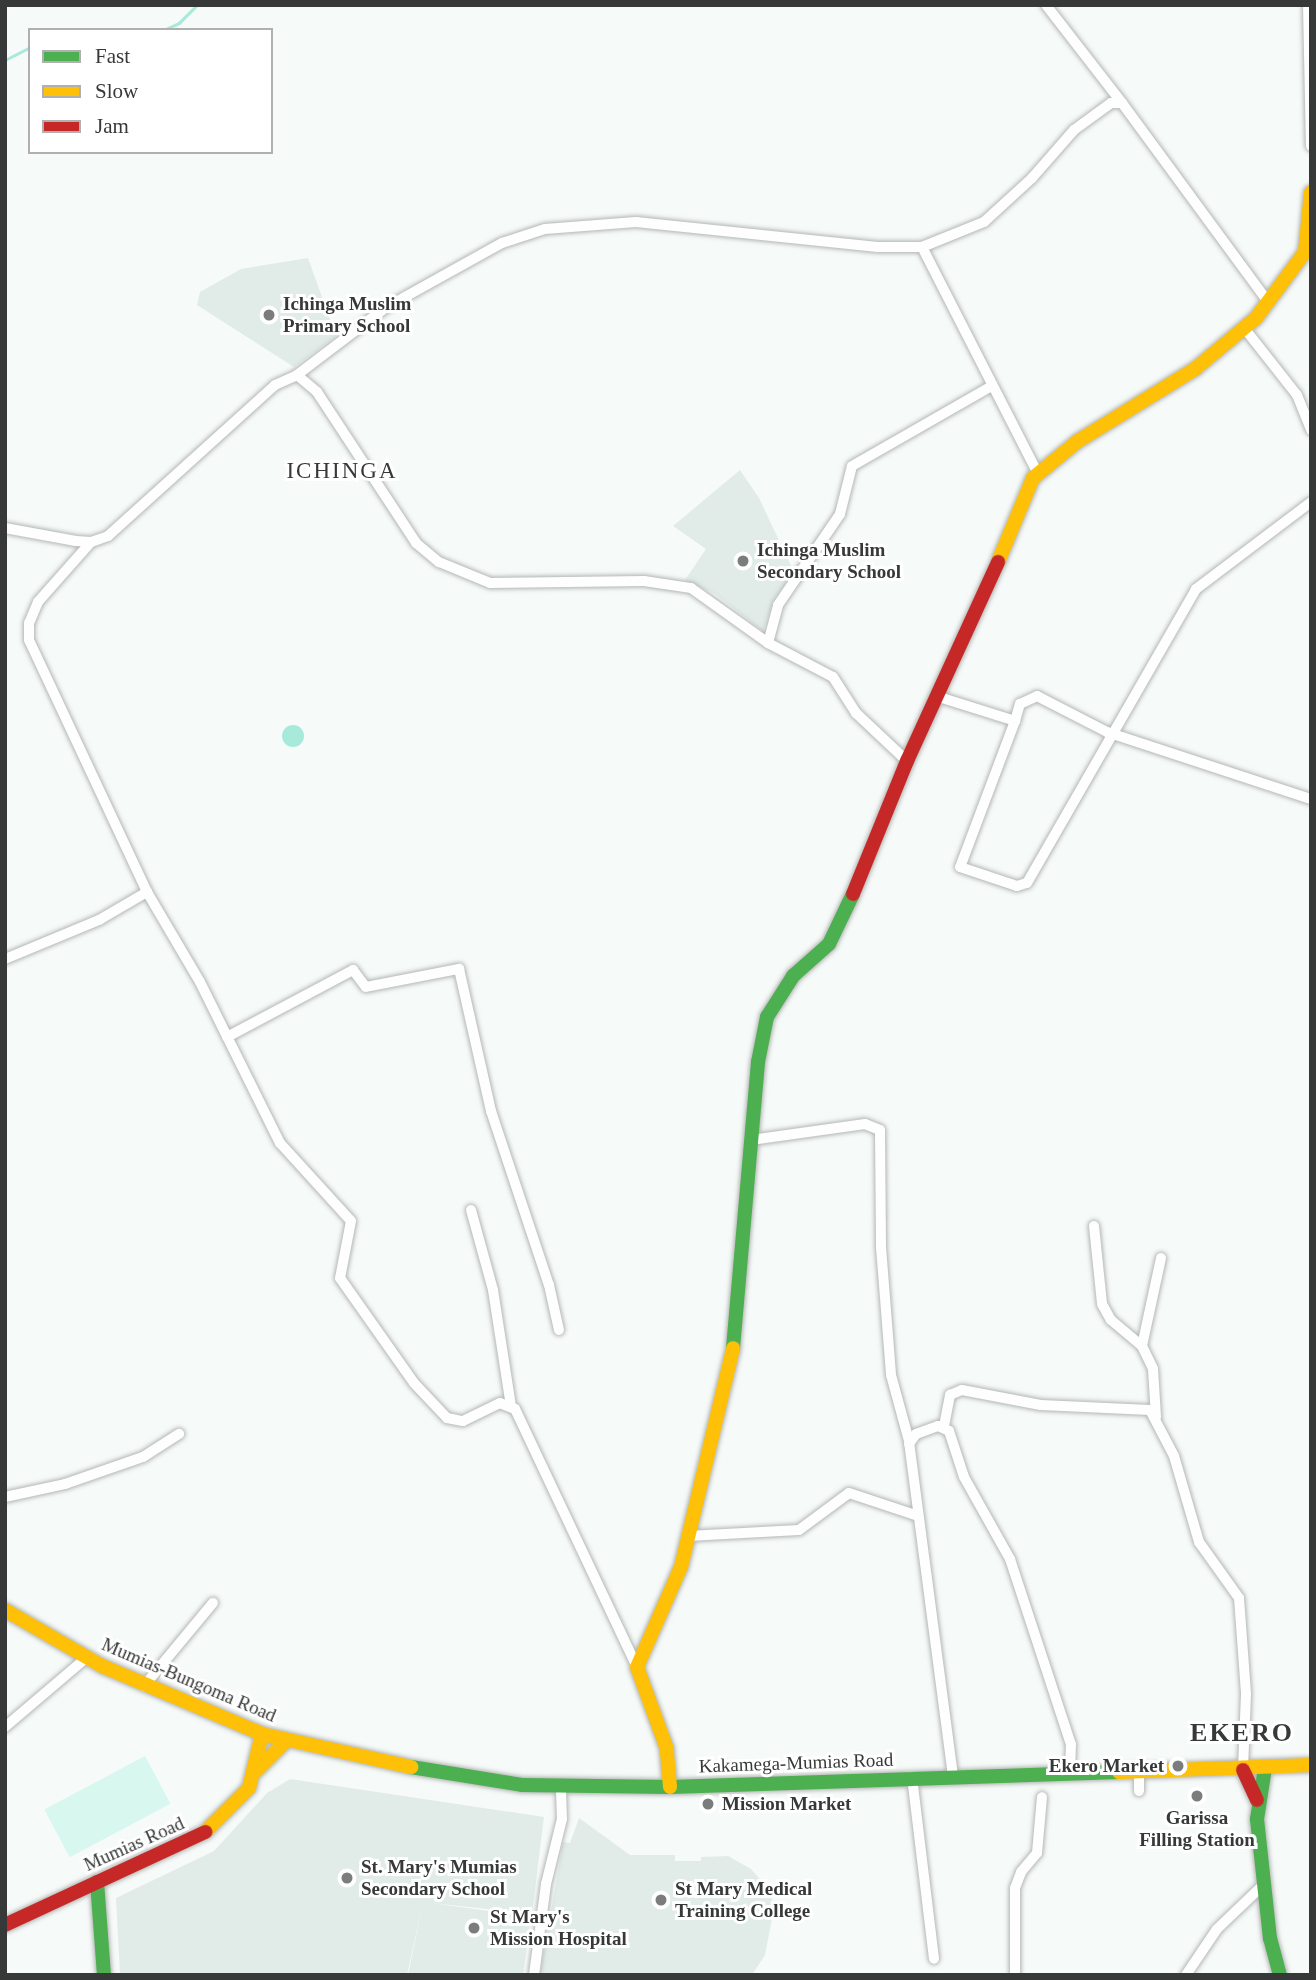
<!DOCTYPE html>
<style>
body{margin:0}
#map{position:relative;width:1316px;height:1980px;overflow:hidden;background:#f6faf8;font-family:Georgia,serif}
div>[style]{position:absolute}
.built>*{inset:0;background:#e1ece9}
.green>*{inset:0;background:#d7f7ef;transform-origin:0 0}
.water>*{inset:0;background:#a7e9db}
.round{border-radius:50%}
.stream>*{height:2.5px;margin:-1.25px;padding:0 1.25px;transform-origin:1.25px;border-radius:1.25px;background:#a7e9db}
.roads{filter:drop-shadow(0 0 2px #b4b7b5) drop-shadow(0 0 2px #b4b7b5)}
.street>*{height:10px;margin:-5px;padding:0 5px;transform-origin:5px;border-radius:5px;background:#fefefe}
.fast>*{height:14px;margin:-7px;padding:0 7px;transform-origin:7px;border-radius:7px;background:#4caf50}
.slow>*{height:14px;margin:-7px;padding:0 7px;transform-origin:7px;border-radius:7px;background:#ffc107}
.jam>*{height:14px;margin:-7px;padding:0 7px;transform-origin:7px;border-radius:7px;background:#c62828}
.dots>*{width:19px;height:19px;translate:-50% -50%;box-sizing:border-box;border:4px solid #fff;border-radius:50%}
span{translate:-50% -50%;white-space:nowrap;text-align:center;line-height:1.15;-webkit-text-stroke:6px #fff;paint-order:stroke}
.poi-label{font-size:19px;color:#373938;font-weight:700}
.left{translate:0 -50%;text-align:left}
.right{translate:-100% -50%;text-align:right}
.street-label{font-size:19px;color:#373938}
.quarter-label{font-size:23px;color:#373938;letter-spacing:2px}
.district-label{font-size:26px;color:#373938;font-weight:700;letter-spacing:2px}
.frame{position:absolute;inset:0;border:7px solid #373938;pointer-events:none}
.legend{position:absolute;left:28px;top:28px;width:245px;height:126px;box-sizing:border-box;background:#fff;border:2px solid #afb0af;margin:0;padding:9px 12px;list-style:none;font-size:21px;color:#373938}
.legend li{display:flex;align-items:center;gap:14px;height:35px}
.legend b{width:35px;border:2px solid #afb0af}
</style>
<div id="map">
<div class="built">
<i style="clip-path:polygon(308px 258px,336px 336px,294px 367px,197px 305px,200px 292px,241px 269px)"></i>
<i style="clip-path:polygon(740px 470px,759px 498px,794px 572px,774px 598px,763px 631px,715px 594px,685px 580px,706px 549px,673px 526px)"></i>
<i style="clip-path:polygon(290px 1779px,544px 1817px,532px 1914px,432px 1903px,531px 1917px,523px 1975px,408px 1975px,423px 1902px,407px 1975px,120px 1975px,116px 1898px,214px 1851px,267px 1793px)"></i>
<i style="clip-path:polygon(579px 1818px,630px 1855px,675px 1855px,675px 1861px,701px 1861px,701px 1857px,728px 1856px,751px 1869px,770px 1891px,774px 1908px,765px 1955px,752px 1975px,540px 1975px,563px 1842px,570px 1843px)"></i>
</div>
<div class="green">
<i style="left:145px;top:1756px;width:54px;height:114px;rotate:62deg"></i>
</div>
<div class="water">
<i class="round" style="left:282px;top:725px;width:22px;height:22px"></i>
</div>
<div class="stream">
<i style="left:164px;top:30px;width:17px;rotate:-25deg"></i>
<i style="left:179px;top:23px;width:25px;rotate:-45deg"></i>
<i style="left:5px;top:60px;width:28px;rotate:-27deg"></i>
</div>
<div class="roads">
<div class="street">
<i style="left:1046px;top:5px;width:124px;rotate:52.2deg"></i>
<i style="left:1308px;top:5px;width:141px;rotate:88.8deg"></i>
<i style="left:922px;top:247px;width:253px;rotate:62.9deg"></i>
<i style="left:1245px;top:329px;width:84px;rotate:51.8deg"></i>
<i style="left:1297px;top:395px;width:38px;rotate:68deg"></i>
<i style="left:297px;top:375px;width:111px;rotate:-37.3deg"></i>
<i style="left:385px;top:308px;width:134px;rotate:-29.1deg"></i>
<i style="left:502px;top:243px;width:45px;rotate:-18deg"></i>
<i style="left:545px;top:229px;width:91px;rotate:-4.4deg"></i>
<i style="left:636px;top:222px;width:243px;rotate:5.9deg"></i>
<i style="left:878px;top:247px;width:44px"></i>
<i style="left:922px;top:247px;width:67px;rotate:-22deg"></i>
<i style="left:984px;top:222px;width:65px;rotate:-42.5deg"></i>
<i style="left:1032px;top:178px;width:64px;rotate:-48.8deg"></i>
<i style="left:1074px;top:130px;width:46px;rotate:-36.1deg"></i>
<i style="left:1111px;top:103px;width:11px"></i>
<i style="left:1122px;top:103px;width:248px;rotate:53.7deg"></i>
<i style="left:5px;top:528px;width:72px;rotate:10.4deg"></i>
<i style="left:76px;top:541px;width:15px;rotate:4deg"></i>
<i style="left:91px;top:542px;width:18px;rotate:-19deg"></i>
<i style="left:108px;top:536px;width:225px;rotate:-42.1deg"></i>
<i style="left:275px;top:385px;width:24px;rotate:-24deg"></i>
<i style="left:297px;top:375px;width:26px;rotate:40deg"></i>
<i style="left:317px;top:392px;width:181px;rotate:56.7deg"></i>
<i style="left:416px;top:543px;width:30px;rotate:40deg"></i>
<i style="left:439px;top:562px;width:55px;rotate:22.4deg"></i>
<i style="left:490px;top:583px;width:154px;rotate:-0.7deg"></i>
<i style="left:644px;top:581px;width:48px;rotate:8.5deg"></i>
<i style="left:691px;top:588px;width:95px;rotate:35.5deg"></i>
<i style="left:768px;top:643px;width:73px;rotate:27.6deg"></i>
<i style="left:833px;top:677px;width:43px;rotate:57.4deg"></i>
<i style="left:856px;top:713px;width:70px;rotate:43.3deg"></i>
<i style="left:91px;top:542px;width:80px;rotate:131.5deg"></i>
<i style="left:38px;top:602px;width:23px;rotate:113deg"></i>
<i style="left:29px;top:623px;width:17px;rotate:90deg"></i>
<i style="left:29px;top:640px;width:278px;rotate:64.9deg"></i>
<i style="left:147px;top:892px;width:104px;rotate:59.5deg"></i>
<i style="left:200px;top:982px;width:180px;rotate:63.6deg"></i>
<i style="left:280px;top:1143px;width:105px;rotate:47.7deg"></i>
<i style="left:351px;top:1221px;width:58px;rotate:100.9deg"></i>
<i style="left:340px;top:1278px;width:128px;rotate:54.8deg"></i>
<i style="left:414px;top:1383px;width:48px;rotate:46.7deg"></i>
<i style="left:447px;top:1418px;width:16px;rotate:11deg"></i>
<i style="left:463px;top:1421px;width:41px;rotate:-25.9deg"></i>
<i style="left:500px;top:1403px;width:16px;rotate:22deg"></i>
<i style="left:515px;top:1409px;width:285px;rotate:64.7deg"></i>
<i style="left:768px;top:643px;width:39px;rotate:-75deg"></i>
<i style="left:778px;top:605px;width:110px;rotate:-55.7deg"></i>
<i style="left:840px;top:514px;width:49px;rotate:-76deg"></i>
<i style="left:852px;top:466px;width:159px;rotate:-29.8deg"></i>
<i style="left:939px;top:697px;width:80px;rotate:17.5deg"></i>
<i style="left:1015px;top:721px;width:18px;rotate:-74deg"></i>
<i style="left:1020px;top:704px;width:19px;rotate:-25deg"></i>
<i style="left:1037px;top:696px;width:79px;rotate:27.2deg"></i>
<i style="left:1107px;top:732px;width:215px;rotate:18.2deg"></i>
<i style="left:1015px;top:721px;width:156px;rotate:110.6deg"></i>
<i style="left:960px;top:867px;width:60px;rotate:18.4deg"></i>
<i style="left:1017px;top:886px;width:10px;rotate:-17deg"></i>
<i style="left:1027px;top:883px;width:339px;rotate:-60.1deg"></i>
<i style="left:1196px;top:589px;width:144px;rotate:-37.1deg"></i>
<i style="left:5px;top:959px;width:102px;rotate:-22.5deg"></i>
<i style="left:99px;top:920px;width:56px;rotate:-30.3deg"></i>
<i style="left:227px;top:1037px;width:143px;rotate:-28deg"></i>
<i style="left:353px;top:970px;width:21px;rotate:53deg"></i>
<i style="left:366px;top:987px;width:95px;rotate:-11deg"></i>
<i style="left:459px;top:969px;width:146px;rotate:77.3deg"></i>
<i style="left:491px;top:1111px;width:183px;rotate:71.6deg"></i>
<i style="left:549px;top:1285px;width:46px;rotate:77.5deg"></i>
<i style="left:751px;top:1140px;width:115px;rotate:-8deg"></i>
<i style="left:865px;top:1124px;width:16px;rotate:22deg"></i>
<i style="left:880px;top:1130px;width:117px;rotate:89.5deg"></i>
<i style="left:881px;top:1247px;width:128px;rotate:85.5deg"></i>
<i style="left:891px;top:1375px;width:68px;rotate:74.7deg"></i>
<i style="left:471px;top:1210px;width:83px;rotate:74.6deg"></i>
<i style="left:493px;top:1290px;width:117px;rotate:81.2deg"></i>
<i style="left:1094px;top:1226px;width:78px;rotate:84.1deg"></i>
<i style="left:1102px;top:1304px;width:18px;rotate:61deg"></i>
<i style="left:1111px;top:1320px;width:40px;rotate:40deg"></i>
<i style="left:1142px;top:1346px;width:25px;rotate:64deg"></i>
<i style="left:1153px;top:1369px;width:48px;rotate:86.4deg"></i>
<i style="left:1142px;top:1346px;width:90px;rotate:-77.8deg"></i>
<i style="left:944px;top:1426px;width:32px;rotate:-79deg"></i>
<i style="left:950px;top:1395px;width:13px;rotate:-23deg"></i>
<i style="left:962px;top:1390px;width:80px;rotate:10.8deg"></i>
<i style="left:1041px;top:1405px;width:109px;rotate:2.6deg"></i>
<i style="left:1150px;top:1410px;width:52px;rotate:62.4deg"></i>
<i style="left:1174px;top:1456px;width:90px;rotate:73.8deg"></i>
<i style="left:1199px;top:1542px;width:69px;rotate:54.5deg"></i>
<i style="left:1239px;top:1598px;width:96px;rotate:85.8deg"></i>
<i style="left:1246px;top:1694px;width:75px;rotate:92.3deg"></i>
<i style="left:5px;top:1497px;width:61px;rotate:-12.2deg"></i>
<i style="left:65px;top:1484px;width:83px;rotate:-19.1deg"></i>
<i style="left:143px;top:1457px;width:43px;rotate:-32.6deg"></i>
<i style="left:688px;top:1536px;width:111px;rotate:-3.1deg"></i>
<i style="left:799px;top:1530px;width:62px;rotate:-36.5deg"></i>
<i style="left:849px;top:1493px;width:73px;rotate:18.4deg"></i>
<i style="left:144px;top:1686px;width:108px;rotate:-50.3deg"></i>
<i style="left:5px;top:1727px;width:106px;rotate:-40.4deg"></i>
<i style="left:953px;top:1776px;width:335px;rotate:-97.5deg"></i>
<i style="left:909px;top:1444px;width:12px;rotate:-55deg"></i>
<i style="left:916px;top:1434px;width:23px;rotate:-20deg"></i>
<i style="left:938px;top:1426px;width:12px;rotate:24deg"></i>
<i style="left:949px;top:1431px;width:48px;rotate:71.9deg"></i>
<i style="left:964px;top:1477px;width:94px;rotate:60.7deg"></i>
<i style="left:1010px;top:1559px;width:195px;rotate:71.8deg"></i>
<i style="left:1071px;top:1744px;width:29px;rotate:92deg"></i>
<i style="left:912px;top:1777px;width:183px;rotate:83.1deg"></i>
<i style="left:1139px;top:1791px;width:19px;rotate:-90deg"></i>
<i style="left:534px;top:1975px;width:92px;rotate:-82.5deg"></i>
<i style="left:546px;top:1884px;width:67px;rotate:-76.2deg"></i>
<i style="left:562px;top:1819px;width:32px;rotate:-92deg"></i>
<i style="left:1015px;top:1975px;width:87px;rotate:-90deg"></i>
<i style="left:1015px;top:1888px;width:17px;rotate:-69deg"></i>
<i style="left:1021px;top:1872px;width:25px;rotate:-50deg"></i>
<i style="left:1037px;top:1853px;width:56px;rotate:-84.9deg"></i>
<i style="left:1186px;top:1975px;width:55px;rotate:-56deg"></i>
<i style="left:1217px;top:1929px;width:64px;rotate:-43.7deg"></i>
</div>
<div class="fast">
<i style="left:733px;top:1348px;width:287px;rotate:-85deg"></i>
<i style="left:758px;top:1062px;width:46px;rotate:-78.7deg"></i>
<i style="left:767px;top:1017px;width:49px;rotate:-57.6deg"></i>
<i style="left:793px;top:976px;width:48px;rotate:-41.6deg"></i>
<i style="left:829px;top:944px;width:55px;rotate:-64.4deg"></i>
<i style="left:411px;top:1767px;width:112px;rotate:9.2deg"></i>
<i style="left:522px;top:1785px;width:148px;rotate:0.8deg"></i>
<i style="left:670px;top:1787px;width:449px;rotate:-1.9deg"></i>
<i style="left:1265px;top:1768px;width:52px;rotate:98.9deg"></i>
<i style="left:1257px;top:1819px;width:120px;rotate:83.8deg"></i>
<i style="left:1270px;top:1938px;width:38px;rotate:75deg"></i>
<i style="left:97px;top:1882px;width:93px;rotate:85.7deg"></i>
</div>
<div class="slow">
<i style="left:998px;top:562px;width:91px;rotate:-67.4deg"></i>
<i style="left:1033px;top:478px;width:58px;rotate:-39.4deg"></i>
<i style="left:1078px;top:441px;width:137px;rotate:-31.6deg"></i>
<i style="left:1195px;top:369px;width:80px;rotate:-39.9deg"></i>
<i style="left:1256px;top:318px;width:82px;rotate:-53.4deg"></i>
<i style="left:1305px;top:252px;width:60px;rotate:-84.3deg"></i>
<i style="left:5px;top:1610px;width:112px;rotate:30deg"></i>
<i style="left:102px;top:1666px;width:174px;rotate:23deg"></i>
<i style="left:262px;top:1734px;width:153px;rotate:12.5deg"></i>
<i style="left:256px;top:1771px;width:42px;rotate:-45deg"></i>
<i style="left:1119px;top:1772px;width:192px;rotate:-2.1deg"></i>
<i style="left:670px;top:1787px;width:38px;rotate:-95deg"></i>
<i style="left:667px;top:1749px;width:87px;rotate:-110.1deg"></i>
<i style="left:637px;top:1667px;width:109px;rotate:-66.3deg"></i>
<i style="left:681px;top:1567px;width:225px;rotate:-76.6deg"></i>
<i style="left:205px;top:1832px;width:62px;rotate:-45deg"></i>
<i style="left:249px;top:1788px;width:56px;rotate:-76.5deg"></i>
</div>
<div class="jam">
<i style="left:853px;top:894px;width:144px;rotate:-67.9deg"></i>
<i style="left:907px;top:761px;width:219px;rotate:-65.4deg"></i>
<i style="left:1243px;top:1770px;width:33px;rotate:65deg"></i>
<i style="left:5px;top:1925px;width:221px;rotate:-24.9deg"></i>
</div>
</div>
<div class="dots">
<i style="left:269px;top:315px;background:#7a7d7b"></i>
<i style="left:743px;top:561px;background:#7a7d7b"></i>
<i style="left:1178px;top:1766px;background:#7a7d7b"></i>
<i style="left:1197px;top:1796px;background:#7a7d7b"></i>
<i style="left:708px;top:1804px;background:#7a7d7b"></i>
<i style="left:347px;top:1878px;background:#7a7d7b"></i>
<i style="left:661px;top:1900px;background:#7a7d7b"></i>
<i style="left:474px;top:1928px;background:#7a7d7b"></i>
</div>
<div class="poi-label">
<span class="left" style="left:283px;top:315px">Ichinga Muslim<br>Primary School</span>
<span class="left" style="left:757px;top:561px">Ichinga Muslim<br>Secondary School</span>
<span class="right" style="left:1164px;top:1766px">Ekero Market</span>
<span class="left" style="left:722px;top:1804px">Mission Market</span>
<span style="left:1197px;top:1829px">Garissa<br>Filling Station</span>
<span class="left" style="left:361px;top:1878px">St. Mary's Mumias<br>Secondary School</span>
<span class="left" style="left:675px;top:1900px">St Mary Medical<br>Training College</span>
<span class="left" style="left:490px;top:1928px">St Mary's<br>Mission Hospital</span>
</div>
<div class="street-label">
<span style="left:189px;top:1680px;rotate:23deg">Mumias-Bungoma Road</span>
<span style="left:796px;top:1763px;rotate:-2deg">Kakamega-Mumias Road</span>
<span style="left:134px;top:1844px;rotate:-24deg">Mumias Road</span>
</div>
<div class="quarter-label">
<span style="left:342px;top:471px">ICHINGA</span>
</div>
<div class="district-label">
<span style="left:1242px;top:1733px">EKERO</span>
</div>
<div class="frame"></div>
<ul class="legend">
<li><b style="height:9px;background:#4caf50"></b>Fast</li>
<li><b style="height:9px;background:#ffc107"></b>Slow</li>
<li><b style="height:9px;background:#c62828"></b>Jam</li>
</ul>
</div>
